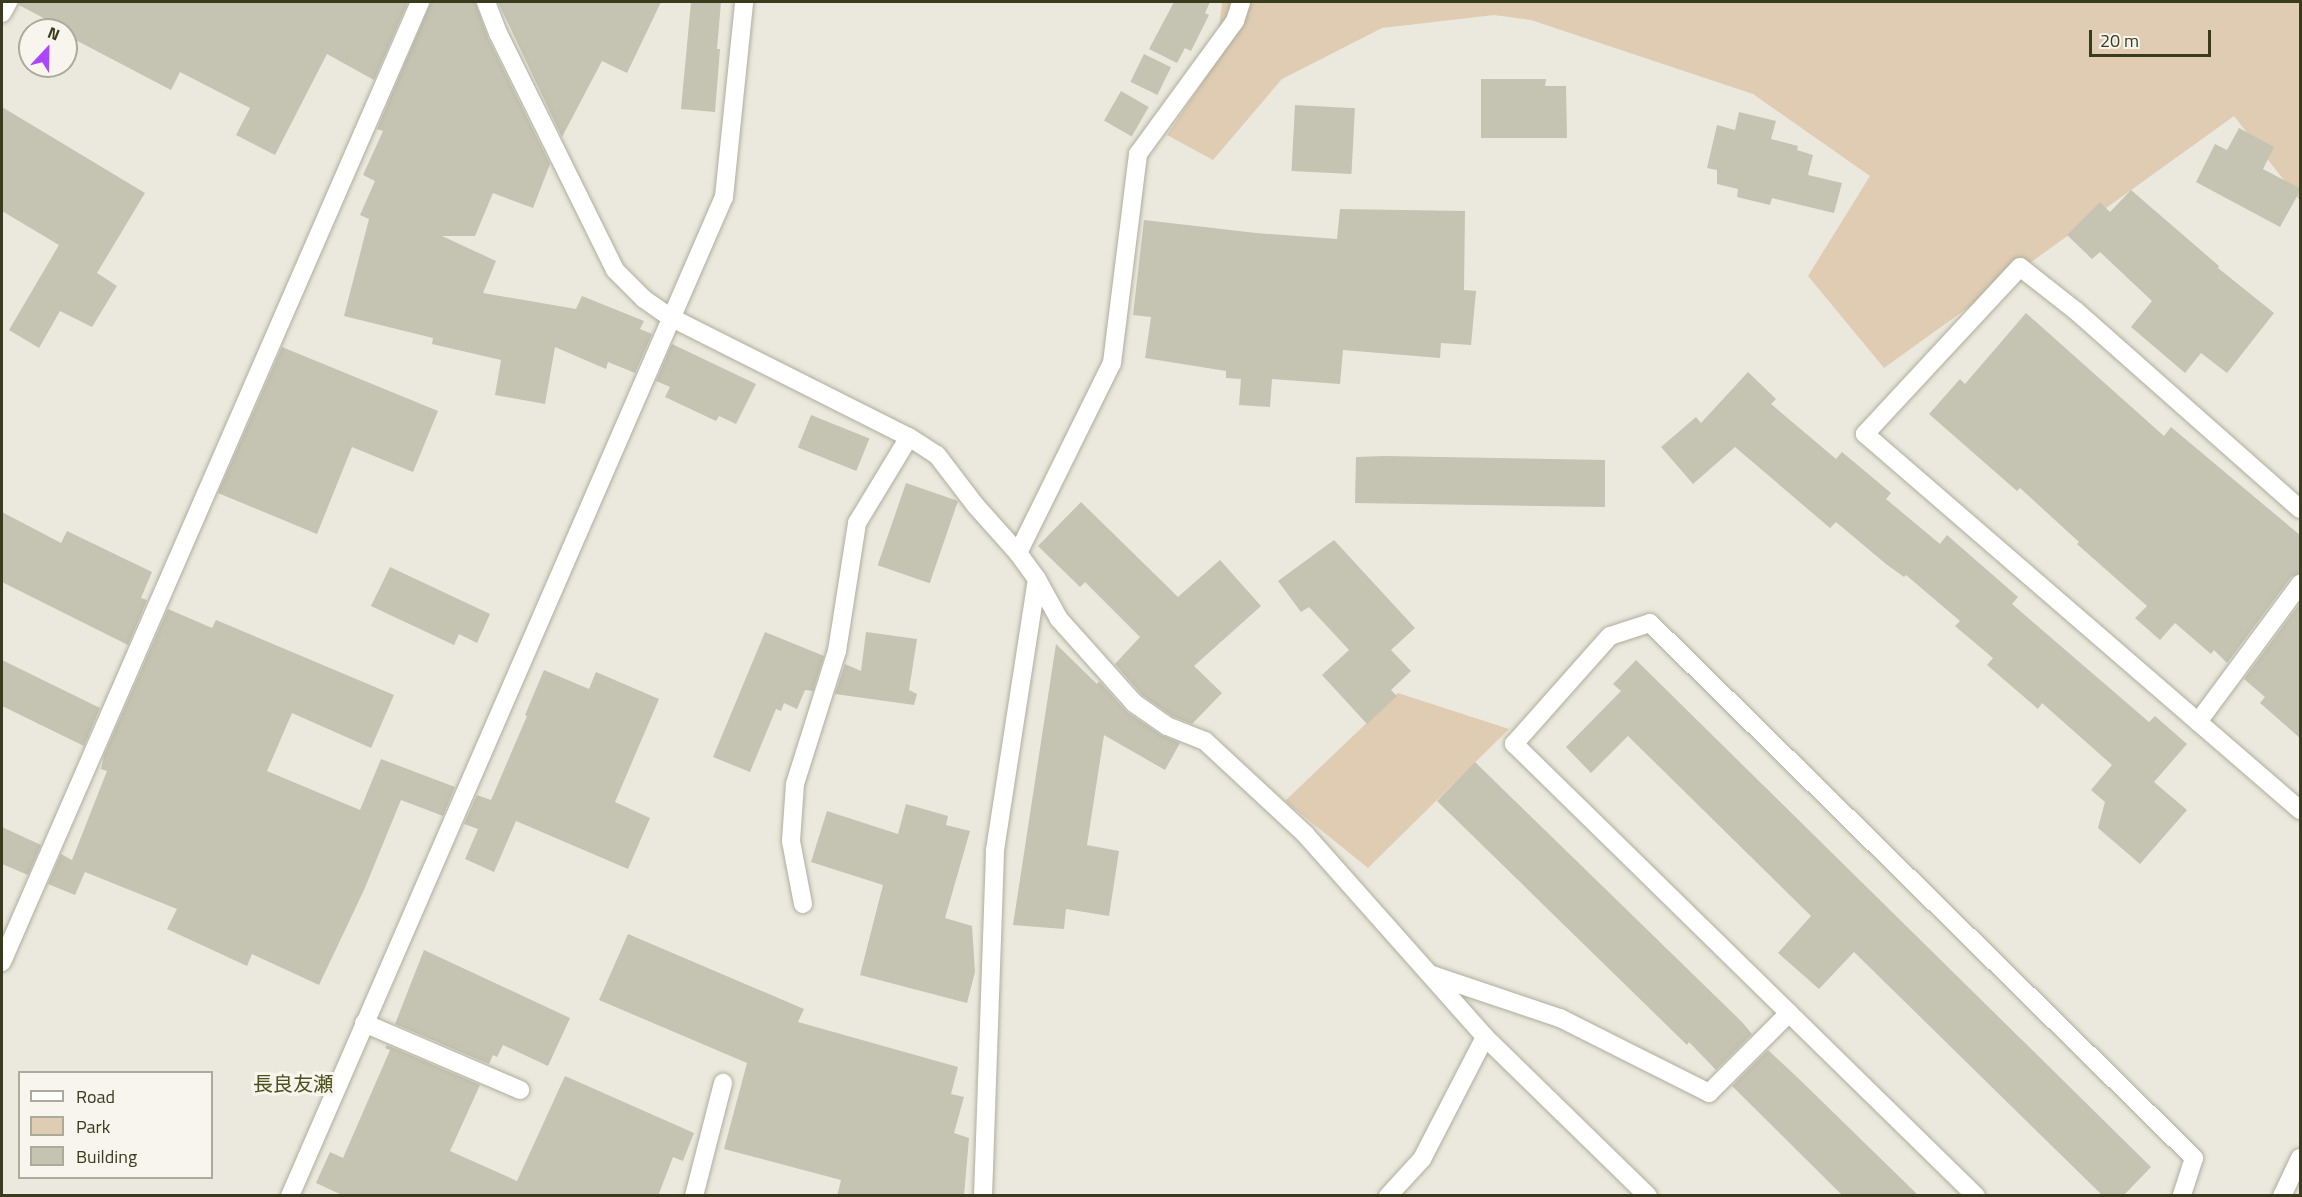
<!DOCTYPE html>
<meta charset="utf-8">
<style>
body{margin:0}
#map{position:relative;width:2302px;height:1197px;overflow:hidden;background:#ebe9dd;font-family:"Titillium Web","Noto Sans JP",sans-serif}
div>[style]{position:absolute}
.green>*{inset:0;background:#dfccb3}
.building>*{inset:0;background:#c5c3b2;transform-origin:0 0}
.roads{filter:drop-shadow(0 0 2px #afae9c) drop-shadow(0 0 2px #afae9c)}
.service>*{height:18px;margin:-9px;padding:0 9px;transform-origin:9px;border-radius:9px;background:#fff}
.minor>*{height:18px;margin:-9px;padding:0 9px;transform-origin:9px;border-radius:9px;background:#fff}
span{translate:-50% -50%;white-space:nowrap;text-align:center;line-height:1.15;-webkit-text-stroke:6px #f7f5ed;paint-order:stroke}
.quarter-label{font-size:20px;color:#4b4f18}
.frame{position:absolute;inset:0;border:3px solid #3a3b1d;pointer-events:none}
.legend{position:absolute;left:18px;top:1071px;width:195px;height:108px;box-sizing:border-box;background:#f7f5ed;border:2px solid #abab9a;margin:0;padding:8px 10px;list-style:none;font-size:18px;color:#3a3b1d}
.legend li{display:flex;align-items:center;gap:12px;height:30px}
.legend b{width:30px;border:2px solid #abab9a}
.north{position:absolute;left:18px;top:18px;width:60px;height:60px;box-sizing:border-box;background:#f7f5ed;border:2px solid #abab9a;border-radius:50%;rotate:22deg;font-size:16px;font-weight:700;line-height:24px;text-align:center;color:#3a3b1d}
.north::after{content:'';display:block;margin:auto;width:21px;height:27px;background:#ac46ff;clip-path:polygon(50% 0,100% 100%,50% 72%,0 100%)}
.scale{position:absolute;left:2089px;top:30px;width:122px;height:27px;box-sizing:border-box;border:3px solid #3a3b1d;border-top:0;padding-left:8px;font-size:18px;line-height:21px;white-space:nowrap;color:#3a3b1d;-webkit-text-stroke:4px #f7f5ed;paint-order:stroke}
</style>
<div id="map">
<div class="green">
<i style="clip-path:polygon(1222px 2px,2300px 2px,2300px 201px,2234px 116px,1884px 368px,1808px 276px,1870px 176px,1753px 94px,1531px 20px,1494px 15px,1382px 28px,1282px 79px,1213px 160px,1167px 135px,1215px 64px)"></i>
<i style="clip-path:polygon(1398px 693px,1509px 729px,1368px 868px,1285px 801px)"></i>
</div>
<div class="building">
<i style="clip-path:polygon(19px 2px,408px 2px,374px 80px,327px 54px,275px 155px,236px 135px,250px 108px,180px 72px,171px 90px,66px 35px,66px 30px,19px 5px)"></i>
<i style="clip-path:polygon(431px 2px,475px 2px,488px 38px,550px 164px,533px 208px,493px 193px,475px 236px,442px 236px,496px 261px,483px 293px,576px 309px,582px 296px,644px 321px,640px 329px,652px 334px,635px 373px,608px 362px,606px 369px,555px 347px,545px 404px,495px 395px,501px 360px,432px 344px,433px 338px,344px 316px,369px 219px,360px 215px,375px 181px,363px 175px,383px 131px,377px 129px)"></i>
<i style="clip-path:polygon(498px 2px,661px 2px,627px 73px,602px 61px,562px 137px)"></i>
<i style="clip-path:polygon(691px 2px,721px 2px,717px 49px,720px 49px,715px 112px,681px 109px)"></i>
<i style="clip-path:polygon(1174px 2px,1210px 2px,1205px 13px,1209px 15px,1191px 51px,1185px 48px,1177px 63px,1149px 49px)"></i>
<i style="left:1144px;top:54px;width:30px;height:31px;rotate:26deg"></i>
<i style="clip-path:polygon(1481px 79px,1546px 79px,1545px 86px,1566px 86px,1567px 138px,1481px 138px)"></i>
<i style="left:1121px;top:91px;width:32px;height:34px;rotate:30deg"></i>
<i style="left:1295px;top:105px;width:60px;height:66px;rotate:3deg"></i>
<i style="clip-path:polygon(2px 107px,145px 193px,97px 273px,117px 286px,92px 327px,60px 311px,39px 348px,9px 330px,59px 245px,2px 211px)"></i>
<i style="clip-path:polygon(1739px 112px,1776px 121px,1771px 139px,1798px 146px,1797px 150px,1813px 155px,1808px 175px,1842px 183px,1834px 213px,1772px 198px,1770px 205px,1737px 197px,1738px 189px,1717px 184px,1717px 170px,1707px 168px,1717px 125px,1735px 130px)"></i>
<i style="clip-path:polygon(2239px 128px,2274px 147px,2263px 169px,2301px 189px,2280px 227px,2196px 182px,2215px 144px,2227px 150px)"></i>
<i style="clip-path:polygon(2131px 190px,2219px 266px,2218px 268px,2274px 313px,2227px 373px,2201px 353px,2185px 373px,2131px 327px,2152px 301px,2100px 252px,2092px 259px,2067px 235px,2100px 202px,2110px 212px)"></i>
<i style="clip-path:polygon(1340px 209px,1465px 211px,1464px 290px,1476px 291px,1471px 345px,1441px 343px,1440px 358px,1343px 350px,1340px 384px,1272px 379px,1270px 407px,1239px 405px,1241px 379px,1226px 378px,1226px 371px,1145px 358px,1151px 317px,1133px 315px,1144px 220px,1256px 233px,1337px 239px)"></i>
<i style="clip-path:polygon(2026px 313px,2164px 436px,2171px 427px,2301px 536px,2301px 573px,2291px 577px,2227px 663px,2214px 650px,2211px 654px,2175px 623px,2160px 640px,2135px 618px,2147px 606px,2077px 544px,2079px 542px,2020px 488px,2017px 491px,1929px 414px,1960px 379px,1965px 384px)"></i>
<i style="clip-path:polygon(672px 344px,756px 384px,736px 424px,719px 416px,716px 421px,665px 397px,670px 387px,656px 381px)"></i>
<i style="clip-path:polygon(282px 347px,438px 411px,413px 472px,352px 447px,317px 534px,218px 493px)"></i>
<i style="clip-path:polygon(1748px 372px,1776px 399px,1771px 404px,1836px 459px,1842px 452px,1891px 493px,1886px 499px,1940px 544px,1947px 535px,2018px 597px,2012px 604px,2149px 722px,2155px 716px,2187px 744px,2154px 782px,2187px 810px,2140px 864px,2098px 828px,2105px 802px,2091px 790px,2112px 765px,2042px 703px,2038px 709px,1987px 665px,1993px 658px,1955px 626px,1960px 621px,1906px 575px,1904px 577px,1886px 564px,1836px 522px,1830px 528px,1735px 447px,1693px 484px,1661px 447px,1696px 417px,1701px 423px)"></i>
<i style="left:811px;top:415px;width:63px;height:35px;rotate:22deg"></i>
<i style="clip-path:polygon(1384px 456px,1605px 460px,1605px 507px,1355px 503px,1356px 457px)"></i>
<i style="left:906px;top:483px;width:55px;height:87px;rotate:19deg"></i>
<i style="clip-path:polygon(1081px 502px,1178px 597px,1220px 560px,1261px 606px,1194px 666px,1222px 693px,1192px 724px,1172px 716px,1142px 695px,1115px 664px,1140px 637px,1085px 582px,1080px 587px,1038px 546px)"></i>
<i style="clip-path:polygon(2px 512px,61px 543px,67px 531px,152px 572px,141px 598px,147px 600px,128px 645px,2px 582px)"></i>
<i style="clip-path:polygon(1334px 540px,1415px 628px,1391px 650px,1411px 671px,1391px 690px,1397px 696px,1367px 724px,1322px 675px,1349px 650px,1309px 607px,1301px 612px,1278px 581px)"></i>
<i style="clip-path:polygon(390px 567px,490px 614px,477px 643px,459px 634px,454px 645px,371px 606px)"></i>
<i style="clip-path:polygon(2301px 602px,2301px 739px,2260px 703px,2265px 697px,2244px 679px)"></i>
<i style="clip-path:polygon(168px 609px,212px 628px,216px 620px,394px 695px,371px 748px,292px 713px,267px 771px,360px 810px,381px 759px,455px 787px,443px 816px,401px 800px,364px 890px,319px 985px,252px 954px,247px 966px,167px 929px,177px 909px,85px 872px,75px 895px,48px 884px,61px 854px,72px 860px,107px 771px,101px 769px,104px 755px)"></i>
<i style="clip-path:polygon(765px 632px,824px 656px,813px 691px,805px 690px,797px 709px,784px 703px,781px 711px,776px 709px,750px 772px,713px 757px)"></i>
<i style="clip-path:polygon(866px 632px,917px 639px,909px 690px,917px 694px,914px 705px,835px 694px,845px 664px,861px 671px)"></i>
<i style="clip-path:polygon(1056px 644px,1097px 684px,1099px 681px,1127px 712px,1161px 735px,1180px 743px,1165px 770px,1104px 735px,1087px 845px,1119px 851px,1109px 916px,1066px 909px,1064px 929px,1013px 925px)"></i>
<i style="clip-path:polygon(2px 660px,100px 708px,84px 746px,2px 706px)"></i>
<i style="clip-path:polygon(1636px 660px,2151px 1167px,2123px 1196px,2103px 1196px,1854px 952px,1819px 989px,1778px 953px,1811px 916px,1628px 736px,1591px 773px,1566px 747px,1621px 691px,1613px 684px)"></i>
<i style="clip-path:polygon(544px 670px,589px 689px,596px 672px,659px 699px,615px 802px,650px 818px,628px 869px,516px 821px,494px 872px,465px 859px,478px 829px,464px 824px,477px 795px,491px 800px,527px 716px,525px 715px)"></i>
<i style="clip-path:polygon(1475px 762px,1742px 1022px,1752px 1034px,1716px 1070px,1689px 1042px,1687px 1045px,1437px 801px)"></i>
<i style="clip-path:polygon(906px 804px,948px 816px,946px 825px,970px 831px,945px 918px,972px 926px,975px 972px,967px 1003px,860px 975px,883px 885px,811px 862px,827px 811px,898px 834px)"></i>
<i style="clip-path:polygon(2px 827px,41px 845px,28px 875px,2px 864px)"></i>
<i style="clip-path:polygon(628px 934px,804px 1009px,798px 1022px,958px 1067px,951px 1094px,964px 1097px,954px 1133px,969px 1138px,964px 1196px,837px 1196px,841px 1180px,724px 1149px,747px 1063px,599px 1000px)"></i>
<i style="clip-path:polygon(424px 950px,570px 1018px,548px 1066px,503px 1045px,497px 1057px,493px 1055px,489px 1064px,395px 1024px)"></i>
<i style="clip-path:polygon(387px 1045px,480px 1085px,450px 1151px,517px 1181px,565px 1076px,694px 1133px,683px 1161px,673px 1157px,658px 1196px,344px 1196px,316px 1183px,330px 1152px,343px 1158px,390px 1050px,385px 1048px)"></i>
<i style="clip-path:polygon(1768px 1050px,1798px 1078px,1919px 1196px,1843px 1196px,1732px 1086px)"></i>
</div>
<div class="roads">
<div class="service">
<i style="left:1432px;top:975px;width:135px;rotate:18.6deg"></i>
<i style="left:1560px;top:1018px;width:167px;rotate:26.7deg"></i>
<i style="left:1709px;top:1093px;width:113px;rotate:-45deg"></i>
<i style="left:1789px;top:1013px;width:262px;rotate:44.4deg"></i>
<i style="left:1789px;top:1013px;width:385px;rotate:-135.6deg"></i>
<i style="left:1514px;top:744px;width:144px;rotate:-48.4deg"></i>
<i style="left:1610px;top:636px;width:42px;rotate:-18deg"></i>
<i style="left:1650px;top:623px;width:763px;rotate:44.52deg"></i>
<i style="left:2194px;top:1158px;width:40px;rotate:108deg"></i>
<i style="left:694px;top:1196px;width:117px;rotate:-75.6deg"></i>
</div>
<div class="minor">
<i style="left:486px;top:2px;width:33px;rotate:69deg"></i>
<i style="left:498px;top:33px;width:264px;rotate:63.7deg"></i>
<i style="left:615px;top:270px;width:41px;rotate:45deg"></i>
<i style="left:644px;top:299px;width:32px;rotate:35deg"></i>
<i style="left:670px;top:317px;width:267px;rotate:26.7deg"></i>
<i style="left:909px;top:437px;width:33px;rotate:33deg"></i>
<i style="left:937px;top:455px;width:64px;rotate:52.6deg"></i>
<i style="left:976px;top:506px;width:63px;rotate:48.2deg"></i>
<i style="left:1018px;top:553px;width:32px;rotate:54deg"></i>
<i style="left:1037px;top:579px;width:46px;rotate:61.2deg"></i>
<i style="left:1059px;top:619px;width:113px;rotate:48.2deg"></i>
<i style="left:1134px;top:703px;width:40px;rotate:34.9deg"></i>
<i style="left:1167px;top:726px;width:41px;rotate:21.5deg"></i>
<i style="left:1205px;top:741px;width:137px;rotate:42.9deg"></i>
<i style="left:1305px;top:834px;width:271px;rotate:48.4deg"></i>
<i style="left:1485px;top:1037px;width:228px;rotate:44.3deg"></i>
<i style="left:2px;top:13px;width:13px;rotate:-61deg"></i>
<i style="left:2300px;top:509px;width:299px;rotate:-138.5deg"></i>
<i style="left:2076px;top:311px;width:71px;rotate:-141.8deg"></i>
<i style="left:2020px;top:267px;width:228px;rotate:132.9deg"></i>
<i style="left:1865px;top:434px;width:575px;rotate:40.84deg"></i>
<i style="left:1018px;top:553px;width:212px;rotate:-63.7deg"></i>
<i style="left:1112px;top:363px;width:211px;rotate:-82.9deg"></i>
<i style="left:1138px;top:154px;width:165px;rotate:-53.9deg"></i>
<i style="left:1235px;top:21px;width:20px;rotate:-72deg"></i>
<i style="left:2198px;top:722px;width:172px;rotate:-53.5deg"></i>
<i style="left:803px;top:904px;width:64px;rotate:-100.8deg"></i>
<i style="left:791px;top:841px;width:57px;rotate:-86deg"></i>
<i style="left:795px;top:784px;width:139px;rotate:-72.5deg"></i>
<i style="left:837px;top:651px;width:130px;rotate:-81.1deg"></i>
<i style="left:857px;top:523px;width:100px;rotate:-58.8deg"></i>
<i style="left:2px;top:962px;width:1047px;rotate:-66.47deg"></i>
<i style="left:364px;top:1023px;width:170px;rotate:23.2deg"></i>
<i style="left:290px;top:1196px;width:1089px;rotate:-66.52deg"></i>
<i style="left:724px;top:197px;width:196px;rotate:-84.1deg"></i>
<i style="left:983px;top:1196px;width:346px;rotate:-88deg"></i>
<i style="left:995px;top:850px;width:274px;rotate:-81.2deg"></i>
<i style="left:1388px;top:1196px;width:50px;rotate:-47.4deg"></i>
<i style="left:1422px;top:1159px;width:137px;rotate:-62.7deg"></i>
<i style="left:2282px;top:1196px;width:42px;rotate:-64.7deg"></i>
</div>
</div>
<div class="quarter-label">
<span style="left:293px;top:1083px">長良友瀬</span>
</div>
<div class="frame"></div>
<ul class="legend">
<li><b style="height:8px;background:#fff"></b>Road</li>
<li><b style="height:16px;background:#dfccb3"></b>Park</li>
<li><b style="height:16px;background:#c5c3b2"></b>Building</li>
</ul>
<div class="north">N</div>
<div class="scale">20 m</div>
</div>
